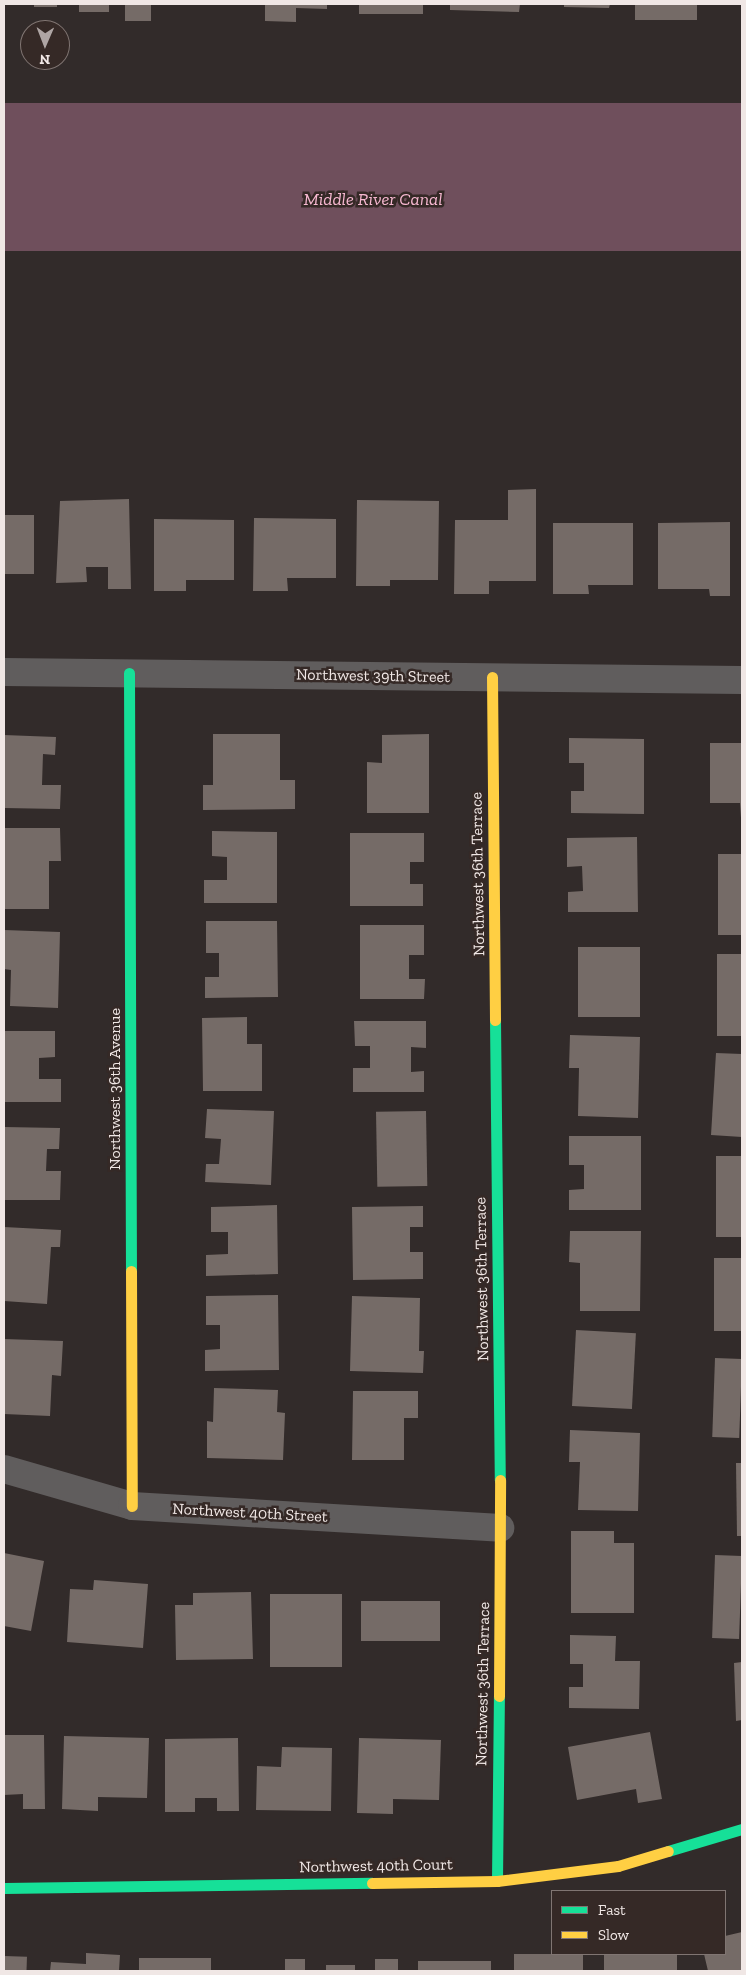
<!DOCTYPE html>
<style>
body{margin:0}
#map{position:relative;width:746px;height:1975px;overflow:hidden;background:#322b2a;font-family:"Zilla Slab",serif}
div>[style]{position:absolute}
.water>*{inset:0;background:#6f4f5c;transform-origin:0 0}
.building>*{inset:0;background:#756b67;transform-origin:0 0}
.street>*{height:28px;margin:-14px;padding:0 14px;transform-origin:14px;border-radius:14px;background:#605d5d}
.fast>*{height:11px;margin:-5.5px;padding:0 5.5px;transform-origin:5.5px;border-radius:5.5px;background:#16e098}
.slow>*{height:11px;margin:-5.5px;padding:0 5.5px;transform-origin:5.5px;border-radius:5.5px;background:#ffcf43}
span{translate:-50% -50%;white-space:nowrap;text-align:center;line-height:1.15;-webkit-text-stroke:5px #352926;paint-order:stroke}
.street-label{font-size:16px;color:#f0e7e5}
.water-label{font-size:18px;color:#f7b8d1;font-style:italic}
.frame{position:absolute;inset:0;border:5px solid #f0e7e5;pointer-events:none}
.legend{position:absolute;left:551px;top:1890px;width:175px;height:65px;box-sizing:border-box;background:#352926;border:1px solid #807572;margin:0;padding:6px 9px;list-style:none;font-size:15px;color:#f0e7e5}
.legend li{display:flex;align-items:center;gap:10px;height:25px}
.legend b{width:25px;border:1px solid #807572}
.north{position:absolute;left:20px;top:20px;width:50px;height:50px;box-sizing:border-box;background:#352926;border:1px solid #807572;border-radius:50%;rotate:181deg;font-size:14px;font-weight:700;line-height:20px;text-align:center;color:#f0e7e5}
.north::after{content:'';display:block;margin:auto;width:18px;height:22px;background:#aea5a4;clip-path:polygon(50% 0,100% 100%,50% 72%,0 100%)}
</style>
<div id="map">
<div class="water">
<i style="left:4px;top:103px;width:738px;height:148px"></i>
</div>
<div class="building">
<i style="left:34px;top:4px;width:23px;height:3px"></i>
<i style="left:79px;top:4px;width:30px;height:8px"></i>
<i style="left:125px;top:4px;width:26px;height:17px"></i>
<i style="clip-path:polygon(265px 4px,327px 4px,327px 9px,296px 8px,296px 22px,265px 21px)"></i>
<i style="left:359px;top:4px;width:64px;height:10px"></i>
<i style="clip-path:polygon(450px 4px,520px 4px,519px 12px,450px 10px)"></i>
<i style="clip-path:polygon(564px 4px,610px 4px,609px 8px,564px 7px)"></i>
<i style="left:635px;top:4px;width:62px;height:16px"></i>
<i style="clip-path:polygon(536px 489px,536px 581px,489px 581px,489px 594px,454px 594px,455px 520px,508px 520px,508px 490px)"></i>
<i style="clip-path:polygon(129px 499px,131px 589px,108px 589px,108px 567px,86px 567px,87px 582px,56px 583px,60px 501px)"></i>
<i style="clip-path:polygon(357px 500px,439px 501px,438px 580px,390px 580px,390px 586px,356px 586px)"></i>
<i style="left:4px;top:515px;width:30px;height:59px"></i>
<i style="clip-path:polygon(254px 518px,336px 519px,336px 578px,287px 578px,288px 591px,253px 591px)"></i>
<i style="clip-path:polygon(154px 519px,234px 520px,234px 580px,186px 580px,186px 591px,154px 591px)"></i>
<i style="clip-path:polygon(730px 522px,730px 596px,710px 596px,709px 589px,658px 589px,658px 523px)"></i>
<i style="clip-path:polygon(553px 523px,633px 523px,633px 585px,588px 585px,589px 594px,553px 594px)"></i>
<i style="clip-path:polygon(213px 734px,280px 734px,280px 780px,295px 780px,295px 809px,203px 810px,203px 785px,213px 785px)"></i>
<i style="clip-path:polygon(429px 734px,429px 813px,367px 813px,367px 762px,382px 763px,382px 735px)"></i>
<i style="clip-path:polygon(4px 735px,56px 737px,55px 755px,43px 754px,42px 785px,61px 785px,60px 809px,4px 808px)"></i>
<i style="clip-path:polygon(569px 738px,644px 739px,644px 814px,571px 813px,571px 791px,584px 791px,584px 763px,569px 763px)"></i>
<i style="clip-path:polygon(710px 743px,742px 743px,742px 833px,740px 803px,710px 803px)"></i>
<i style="clip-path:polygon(4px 828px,60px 828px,61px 861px,49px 861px,49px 909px,4px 909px)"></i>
<i style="clip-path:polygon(212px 831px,277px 832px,277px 903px,204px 903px,204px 880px,227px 880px,227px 857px,212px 856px)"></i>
<i style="clip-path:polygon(350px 833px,424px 833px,424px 862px,410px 862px,410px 884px,423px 884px,423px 906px,350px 906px)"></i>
<i style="clip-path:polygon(637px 837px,638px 912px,568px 912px,568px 892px,583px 891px,582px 866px,567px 867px,567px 838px)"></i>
<i style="left:742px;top:854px;width:81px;height:24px;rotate:90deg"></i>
<i style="clip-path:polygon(206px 921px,277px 921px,278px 997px,205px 998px,205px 977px,219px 977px,219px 953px,206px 953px)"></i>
<i style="clip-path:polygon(360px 925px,424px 925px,424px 955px,409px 955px,409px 979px,425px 979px,424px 999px,360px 999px)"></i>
<i style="clip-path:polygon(4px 930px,60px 932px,58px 1008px,10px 1006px,11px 970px,4px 969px)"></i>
<i style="left:578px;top:947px;width:62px;height:70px"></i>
<i style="left:717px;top:954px;width:25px;height:82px"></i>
<i style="clip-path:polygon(247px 1017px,247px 1044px,262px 1044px,262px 1091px,203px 1091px,202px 1018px)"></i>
<i style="clip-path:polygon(354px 1021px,426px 1021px,426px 1048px,411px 1047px,411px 1072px,424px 1071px,424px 1092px,353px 1092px,353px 1068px,370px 1068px,370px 1046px,355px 1046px)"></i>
<i style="clip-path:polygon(4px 1031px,55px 1031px,55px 1057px,39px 1058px,39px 1079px,61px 1079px,61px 1102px,4px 1102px)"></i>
<i style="clip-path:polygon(570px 1035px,640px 1037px,638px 1118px,578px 1116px,579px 1068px,569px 1068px)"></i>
<i style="clip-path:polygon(716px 1053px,742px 1054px,742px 1137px,711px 1135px)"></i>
<i style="clip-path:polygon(207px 1109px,274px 1111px,271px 1185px,205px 1182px,206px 1164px,219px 1164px,221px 1139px,205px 1138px)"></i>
<i style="left:426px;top:1111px;width:75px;height:50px;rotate:89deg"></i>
<i style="clip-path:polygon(4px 1127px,60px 1128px,59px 1149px,47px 1149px,46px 1171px,61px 1171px,60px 1200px,4px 1200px)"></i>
<i style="clip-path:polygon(569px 1136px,641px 1136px,641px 1210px,569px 1210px,569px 1190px,584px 1189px,584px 1165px,569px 1165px)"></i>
<i style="left:716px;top:1156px;width:26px;height:81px"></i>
<i style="clip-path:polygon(277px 1205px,278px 1274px,206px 1276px,206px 1255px,228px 1254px,228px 1232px,211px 1232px,211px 1207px)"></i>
<i style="clip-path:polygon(423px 1206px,423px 1227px,410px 1227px,410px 1252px,423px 1252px,423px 1279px,353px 1280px,352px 1207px)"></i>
<i style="clip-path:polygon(4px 1227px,61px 1230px,60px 1247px,51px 1247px,47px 1304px,4px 1301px)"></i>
<i style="clip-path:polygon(570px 1231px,641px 1231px,640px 1311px,580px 1311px,580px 1263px,569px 1262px)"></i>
<i style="left:714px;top:1258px;width:28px;height:73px"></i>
<i style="clip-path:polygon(278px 1295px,279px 1370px,205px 1371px,205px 1350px,220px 1349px,220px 1325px,206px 1325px,206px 1296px)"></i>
<i style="clip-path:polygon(352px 1296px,420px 1298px,419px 1351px,424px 1351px,423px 1373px,350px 1371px)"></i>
<i style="left:576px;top:1330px;width:60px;height:76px;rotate:3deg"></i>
<i style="clip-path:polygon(4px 1339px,63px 1341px,61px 1376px,52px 1375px,50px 1416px,4px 1414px)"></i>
<i style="left:715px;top:1358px;width:27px;height:79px;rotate:2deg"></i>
<i style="clip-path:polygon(214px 1388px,278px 1390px,277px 1412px,285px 1413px,283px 1460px,207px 1458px,207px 1421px,213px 1422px)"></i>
<i style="clip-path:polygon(353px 1391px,418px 1391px,418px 1418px,404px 1418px,404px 1460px,352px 1460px)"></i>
<i style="clip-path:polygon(570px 1430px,640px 1433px,638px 1511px,578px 1510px,580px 1462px,569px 1462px)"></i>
<i style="clip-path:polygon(736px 1463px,742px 1463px,742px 1536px,737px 1536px)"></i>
<i style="clip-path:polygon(571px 1531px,614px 1531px,614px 1543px,634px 1543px,634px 1613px,571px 1613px)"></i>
<i style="clip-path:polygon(4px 1553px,44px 1561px,31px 1631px,4px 1626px)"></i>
<i style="left:715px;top:1555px;width:27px;height:83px;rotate:2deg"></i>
<i style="clip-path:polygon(94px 1580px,148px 1584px,143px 1648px,67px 1642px,70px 1589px,93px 1590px)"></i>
<i style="clip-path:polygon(251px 1592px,253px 1659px,176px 1660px,175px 1605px,193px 1605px,193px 1593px)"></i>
<i style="left:270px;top:1594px;width:72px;height:73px"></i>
<i style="left:361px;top:1601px;width:79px;height:40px"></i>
<i style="clip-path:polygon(570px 1635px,616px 1636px,615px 1661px,640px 1661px,639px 1709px,569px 1708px,569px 1687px,583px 1687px,583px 1664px,570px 1664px)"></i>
<i style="clip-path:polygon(742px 1662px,742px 1720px,736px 1721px,734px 1663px)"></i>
<i style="clip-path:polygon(650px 1732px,662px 1799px,638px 1803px,636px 1789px,577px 1800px,568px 1747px)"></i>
<i style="clip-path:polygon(4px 1735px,44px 1735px,45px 1809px,23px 1809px,23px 1794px,4px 1795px)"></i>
<i style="clip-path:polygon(64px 1736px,149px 1738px,147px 1798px,98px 1797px,98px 1811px,62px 1809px)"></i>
<i style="clip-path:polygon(238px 1738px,239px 1811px,217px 1811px,217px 1798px,195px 1798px,195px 1812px,165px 1812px,165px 1739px)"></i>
<i style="clip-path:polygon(359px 1738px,441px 1740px,439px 1800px,393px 1799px,393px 1814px,357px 1813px)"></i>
<i style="clip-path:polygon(282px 1747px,332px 1748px,331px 1811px,256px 1810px,257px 1766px,281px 1767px)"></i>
<i style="clip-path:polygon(742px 1932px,742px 1971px,708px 1971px,704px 1954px,725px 1954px,725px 1936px)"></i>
<i style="clip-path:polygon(86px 1953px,120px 1955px,119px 1971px,50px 1971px,51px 1962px,86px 1964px)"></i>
<i style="left:583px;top:1954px;width:17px;height:69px;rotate:90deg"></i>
<i style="left:604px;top:1954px;width:73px;height:17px"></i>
<i style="left:4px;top:1956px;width:23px;height:15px;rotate:2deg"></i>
<i style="left:211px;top:1958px;width:13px;height:72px;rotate:90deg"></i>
<i style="left:285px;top:1959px;width:20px;height:12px"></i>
<i style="left:398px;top:1959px;width:12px;height:23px;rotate:90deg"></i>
<i style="left:491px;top:1961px;width:10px;height:73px;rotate:90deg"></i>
<i style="left:326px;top:1965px;width:29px;height:6px"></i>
</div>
<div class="street">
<i style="left:4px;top:672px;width:738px;rotate:0.62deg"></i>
<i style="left:4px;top:1469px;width:133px;rotate:16.1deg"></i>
<i style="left:132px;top:1506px;width:369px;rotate:3.4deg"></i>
</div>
<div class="fast">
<i style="left:129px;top:673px;width:598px;rotate:89.81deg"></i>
<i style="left:495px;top:1020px;width:460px;rotate:89.4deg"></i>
<i style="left:668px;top:1851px;width:77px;rotate:-16.6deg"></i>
<i style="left:497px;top:1881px;width:185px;rotate:-89.4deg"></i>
<i style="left:4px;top:1888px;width:368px;rotate:-0.8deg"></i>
</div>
<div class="slow">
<i style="left:492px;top:677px;width:343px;rotate:89.5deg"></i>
<i style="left:131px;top:1271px;width:235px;rotate:89.8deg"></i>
<i style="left:499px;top:1696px;width:216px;rotate:-89.7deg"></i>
<i style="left:372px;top:1883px;width:125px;rotate:-0.9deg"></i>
<i style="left:497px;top:1881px;width:122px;rotate:-7.1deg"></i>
<i style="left:618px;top:1866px;width:52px;rotate:-16.7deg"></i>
</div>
<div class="street-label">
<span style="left:373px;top:676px;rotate:1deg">Northwest 39th Street</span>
<span style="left:478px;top:874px;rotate:-91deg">Northwest 36th Terrace</span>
<span style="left:115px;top:1089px;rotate:-90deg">Northwest 36th Avenue</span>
<span style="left:482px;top:1279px;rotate:-91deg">Northwest 36th Terrace</span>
<span style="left:250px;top:1513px;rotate:3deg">Northwest 40th Street</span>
<span style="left:483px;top:1684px;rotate:-89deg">Northwest 36th Terrace</span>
<span style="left:376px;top:1866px;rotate:-1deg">Northwest 40th Court</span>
</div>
<div class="water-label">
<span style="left:373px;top:199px">Middle River Canal</span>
</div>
<div class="frame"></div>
<ul class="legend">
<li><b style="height:6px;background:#16e098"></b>Fast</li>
<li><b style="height:6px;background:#ffcf43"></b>Slow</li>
</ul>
<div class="north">N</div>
</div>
